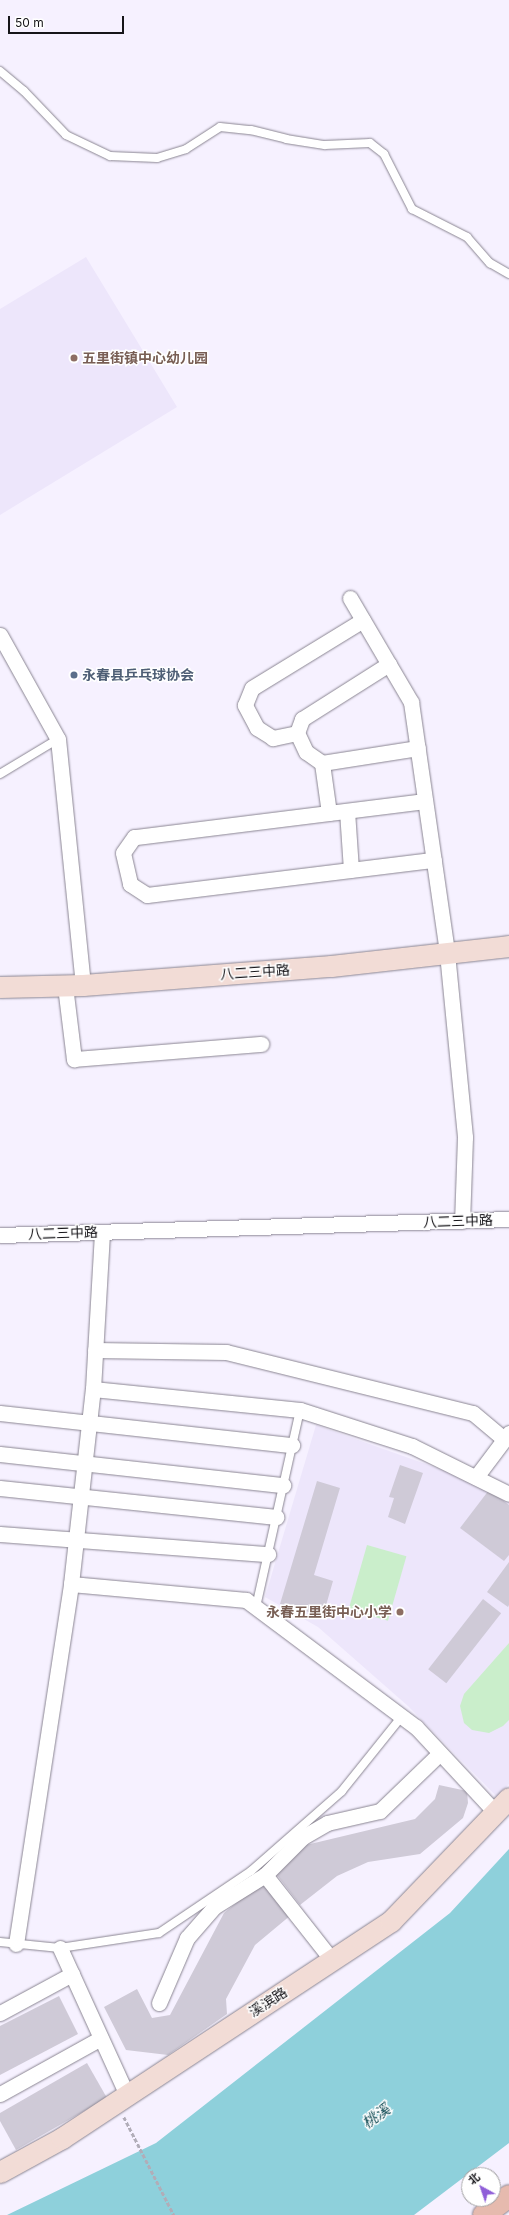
<!DOCTYPE html>
<meta charset="utf-8">
<style>
body{margin:0}
#map{position:relative;width:509px;height:2215px;overflow:hidden;background:#f6f1ff;font-family:Inter,"Noto Sans SC",sans-serif}
div>[style]{position:absolute}
.built>*{inset:0;background:#ede6fb}
.green>*{inset:0;background:#caeecb;transform-origin:0 0}
.water>*{inset:0;background:#8ed0db}
.building>*{inset:0;background:#cfcad7;transform-origin:0 0}
.path>*{height:2.5px;margin-top:-1.25px;transform-origin:0;background:repeating-linear-gradient(90deg,#b1adb8 0 4px,transparent 0 6px)}
.roads{filter:drop-shadow(0 0 1px #8a8592) drop-shadow(0 0 1px #8a8592)}
.service>*{height:8px;margin:-4px;padding:0 4px;transform-origin:4px;border-radius:4px;background:#fff}
.minor>*{height:15px;margin:-7.5px;padding:0 7.5px;transform-origin:7.5px;border-radius:7.5px;background:#fff}
.secondary>*{height:21px;margin:-10.5px;padding:0 10.5px;transform-origin:10.5px;border-radius:10.5px;background:#f2dcd6}
.primary>*{height:22px;margin:-11px;padding:0 11px;transform-origin:11px;border-radius:11px;background:#e6baae}
.dots>*{width:11px;height:11px;translate:-50% -50%;box-sizing:border-box;border:2px solid #fff;border-radius:50%}
span{translate:-50% -50%;white-space:nowrap;text-align:center;line-height:1.15;-webkit-text-stroke:3px #fff;paint-order:stroke}
.education-label{font-size:14px;color:#785e54;font-weight:700}
.left{translate:0 -50%;text-align:left}
.right{translate:-100% -50%;text-align:right}
.service-label{font-size:14px;color:#4e5e75;font-weight:700}
.street-label{font-size:14px;color:#161519}
.water-label{font-size:15px;color:#124d56;font-style:italic}
.north{position:absolute;left:461px;top:2167px;width:40px;height:40px;box-sizing:border-box;background:#fff;border:1px solid #a2a1a3;border-radius:50%;rotate:320deg;font-size:11px;font-weight:700;line-height:16px;text-align:center;color:#161519}
.north::after{content:'';display:block;margin:auto;width:14px;height:18px;background:#8f5ed8;clip-path:polygon(50% 0,100% 100%,50% 72%,0 100%)}
.scale{position:absolute;left:8px;top:16px;width:116px;height:18px;box-sizing:border-box;border:2px solid #161519;border-top:0;padding-left:5px;font-size:12px;line-height:14px;white-space:nowrap;color:#161519;-webkit-text-stroke:3px #fff;paint-order:stroke}
</style>
<div id="map">
<div class="built">
<i style="clip-path:polygon(86px 257px,177px 407px,0 515px,0 309px)"></i>
<i style="clip-path:polygon(316px 1425px,482px 1484px,509px 1499px,509px 1784px,497px 1797px,408px 1706px,318px 1627px,265px 1597px)"></i>
</div>
<div class="green">
<i style="left:367px;top:1545px;width:41px;height:67px;rotate:16deg"></i>
<i style="clip-path:polygon(509px 1643px,509px 1720px,503px 1726px,489px 1733px,472px 1730px,464px 1723px,460px 1706px,464px 1694px)"></i>
</div>
<div class="water">
<i style="clip-path:polygon(509px 1849px,509px 2143px,414px 2215px,7px 2215px,156px 2143px,450px 1913px)"></i>
</div>
<div class="building">
<i style="clip-path:polygon(400px 1465px,423px 1473px,405px 1524px,388px 1517px,394px 1498px,389px 1497px)"></i>
<i style="clip-path:polygon(317px 1481px,340px 1488px,314px 1575px,333px 1581px,323px 1616px,280px 1604px)"></i>
<i style="clip-path:polygon(489px 1490px,509px 1505px,509px 1555px,504px 1561px,460px 1528px)"></i>
<i style="clip-path:polygon(509px 1562px,509px 1605px,508px 1607px,487px 1592px)"></i>
<i style="left:483px;top:1599px;width:23px;height:89px;rotate:38deg"></i>
<i style="clip-path:polygon(439px 1785px,467px 1791px,468px 1803px,463px 1818px,420px 1854px,368px 1862px,337px 1876px,300px 1905px,273px 1870px,306px 1845px,415px 1819px,435px 1799px)"></i>
<i style="clip-path:polygon(263px 1881px,291px 1915px,255px 1945px,226px 1999px,227px 2014px,168px 2055px,126px 2050px,104px 2007px,137px 1989px,152px 2018px,170px 2015px,224px 1913px)"></i>
<i style="clip-path:polygon(59px 1996px,78px 2034px,0 2075px,0 2026px)"></i>
<i style="clip-path:polygon(87px 2063px,107px 2098px,16px 2150px,0 2121px,0 2113px)"></i>
</div>
<div class="path">
<i style="left:124px;top:2117px;width:110px;rotate:63deg"></i>
</div>
<div class="roads">
<div class="service">
<i style="left:0;top:71px;width:31px;rotate:40deg"></i>
<i style="left:24px;top:91px;width:61px;rotate:46.3deg"></i>
<i style="left:66px;top:135px;width:49px;rotate:25.5deg"></i>
<i style="left:110px;top:156px;width:47px;rotate:2.4deg"></i>
<i style="left:157px;top:158px;width:30px;rotate:-17deg"></i>
<i style="left:186px;top:149px;width:40px;rotate:-32.9deg"></i>
<i style="left:220px;top:127px;width:31px;rotate:6deg"></i>
<i style="left:251px;top:130px;width:36px;rotate:14deg"></i>
<i style="left:286px;top:139px;width:39px;rotate:9deg"></i>
<i style="left:325px;top:145px;width:45px;rotate:-2.5deg"></i>
<i style="left:370px;top:143px;width:18px;rotate:38deg"></i>
<i style="left:384px;top:154px;width:62px;rotate:63deg"></i>
<i style="left:412px;top:209px;width:62px;rotate:27deg"></i>
<i style="left:467px;top:237px;width:35px;rotate:49deg"></i>
<i style="left:490px;top:263px;width:22px;rotate:30deg"></i>
<i style="left:0;top:774px;width:68px;rotate:-31.1deg"></i>
<i style="left:256px;top:1607px;width:202px;rotate:-77.4deg"></i>
<i style="left:0;top:1942px;width:60px;rotate:5.7deg"></i>
<i style="left:60px;top:1948px;width:100px;rotate:-8.6deg"></i>
<i style="left:159px;top:1933px;width:111px;rotate:-34deg"></i>
<i style="left:251px;top:1871px;width:121px;rotate:-41.3deg"></i>
<i style="left:342px;top:1791px;width:96px;rotate:-51.3deg"></i>
</div>
<div class="minor">
<i style="left:350px;top:598px;width:121px;rotate:59.6deg"></i>
<i style="left:411px;top:702px;width:254px;rotate:81.8deg"></i>
<i style="left:447px;top:953px;width:185px;rotate:84.4deg"></i>
<i style="left:465px;top:1137px;width:84px;rotate:92deg"></i>
<i style="left:0;top:635px;width:119px;rotate:60.9deg"></i>
<i style="left:58px;top:739px;width:247px;rotate:84.2deg"></i>
<i style="left:297px;top:733px;width:25px;rotate:168deg"></i>
<i style="left:273px;top:738px;width:19px;rotate:-148deg"></i>
<i style="left:257px;top:728px;width:26px;rotate:-118deg"></i>
<i style="left:245px;top:705px;width:18px;rotate:-68deg"></i>
<i style="left:252px;top:688px;width:130px;rotate:-31.5deg"></i>
<i style="left:322px;top:763px;width:97px;rotate:-8.9deg"></i>
<i style="left:425px;top:801px;width:293px;rotate:172.9deg"></i>
<i style="left:134px;top:837px;width:19px;rotate:125deg"></i>
<i style="left:123px;top:853px;width:32px;rotate:77deg"></i>
<i style="left:130px;top:884px;width:20px;rotate:33deg"></i>
<i style="left:147px;top:895px;width:289px;rotate:-7deg"></i>
<i style="left:347px;top:811px;width:59px;rotate:86.1deg"></i>
<i style="left:329px;top:813px;width:50px;rotate:-98deg"></i>
<i style="left:322px;top:763px;width:19px;rotate:-145deg"></i>
<i style="left:306px;top:752px;width:21px;rotate:-115deg"></i>
<i style="left:297px;top:733px;width:15px;rotate:-70deg"></i>
<i style="left:302px;top:719px;width:103px;rotate:-32.3deg"></i>
<i style="left:65px;top:986px;width:74px;rotate:83deg"></i>
<i style="left:74px;top:1059px;width:188px;rotate:-4.6deg"></i>
<i style="left:0;top:1235px;width:509px;rotate:-1.8deg"></i>
<i style="left:95px;top:1350px;width:131px;rotate:0.9deg"></i>
<i style="left:226px;top:1352px;width:254px;rotate:13.9deg"></i>
<i style="left:473px;top:1413px;width:40px;rotate:40deg"></i>
<i style="left:93px;top:1389px;width:208px;rotate:5.8deg"></i>
<i style="left:300px;top:1410px;width:118px;rotate:17.8deg"></i>
<i style="left:412px;top:1446px;width:108px;rotate:26.3deg"></i>
<i style="left:0;top:1413px;width:294px;rotate:6.3deg"></i>
<i style="left:0;top:1454px;width:285px;rotate:6.3deg"></i>
<i style="left:476px;top:1477px;width:55px;rotate:-53.1deg"></i>
<i style="left:0;top:1488px;width:278px;rotate:6deg"></i>
<i style="left:0;top:1534px;width:269px;rotate:4.3deg"></i>
<i style="left:71px;top:1584px;width:176px;rotate:5.2deg"></i>
<i style="left:246px;top:1600px;width:212px;rotate:36.8deg"></i>
<i style="left:416px;top:1727px;width:116px;rotate:47.1deg"></i>
<i style="left:265px;top:1875px;width:108px;rotate:51.8deg"></i>
<i style="left:16px;top:1944px;width:364px;rotate:-81.3deg"></i>
<i style="left:71px;top:1584px;width:196px;rotate:-83.6deg"></i>
<i style="left:93px;top:1389px;width:157px;rotate:-86.7deg"></i>
<i style="left:60px;top:1948px;width:162px;rotate:65.5deg"></i>
<i style="left:159px;top:2003px;width:71px;rotate:-66.7deg"></i>
<i style="left:187px;top:1938px;width:41px;rotate:-48.9deg"></i>
<i style="left:214px;top:1907px;width:60px;rotate:-32.1deg"></i>
<i style="left:265px;top:1875px;width:54px;rotate:-45deg"></i>
<i style="left:303px;top:1837px;width:28px;rotate:-30deg"></i>
<i style="left:327px;top:1823px;width:54px;rotate:-12.8deg"></i>
<i style="left:380px;top:1811px;width:83px;rotate:-44deg"></i>
<i style="left:0;top:2013px;width:82px;rotate:-28.4deg"></i>
<i style="left:0;top:2094px;width:115px;rotate:-29deg"></i>
</div>
<div class="secondary">
<i style="left:0;top:987px;width:83px;rotate:-1.4deg"></i>
<i style="left:83px;top:985px;width:249px;rotate:-4.4deg"></i>
<i style="left:331px;top:966px;width:179px;rotate:-6.4deg"></i>
<i style="left:0;top:2172px;width:71px;rotate:-28.7deg"></i>
<i style="left:62px;top:2138px;width:394px;rotate:-33.4deg"></i>
<i style="left:391px;top:1921px;width:170px;rotate:-46.2deg"></i>
</div>
<div class="primary">
<i style="left:484px;top:2215px;width:31px;rotate:-37deg"></i>
</div>
</div>
<div class="dots">
<i style="left:74px;top:358px;background:#8d6e63"></i>
<i style="left:74px;top:675px;background:#5c6f8a"></i>
<i style="left:400px;top:1612px;background:#8d6e63"></i>
</div>
<div class="education-label">
<span class="left" style="left:82px;top:358px">五里街镇中心幼儿园</span>
<span class="right" style="left:392px;top:1612px">永春五里街中心小学</span>
</div>
<div class="service-label">
<span class="left" style="left:82px;top:675px">永春县乒乓球协会</span>
</div>
<div class="street-label">
<span style="left:255px;top:972px;rotate:-4deg">八二三中路</span>
<span style="left:458px;top:1221px;rotate:-2deg">八二三中路</span>
<span style="left:63px;top:1233px;rotate:-2deg">八二三中路</span>
<span style="left:268px;top:2002px;rotate:-33deg">溪滨路</span>
</div>
<div class="water-label">
<span style="left:376px;top:2116px;rotate:-36deg">桃溪</span>
</div>
<div class="north">北</div>
<div class="scale">50 m</div>
</div>
